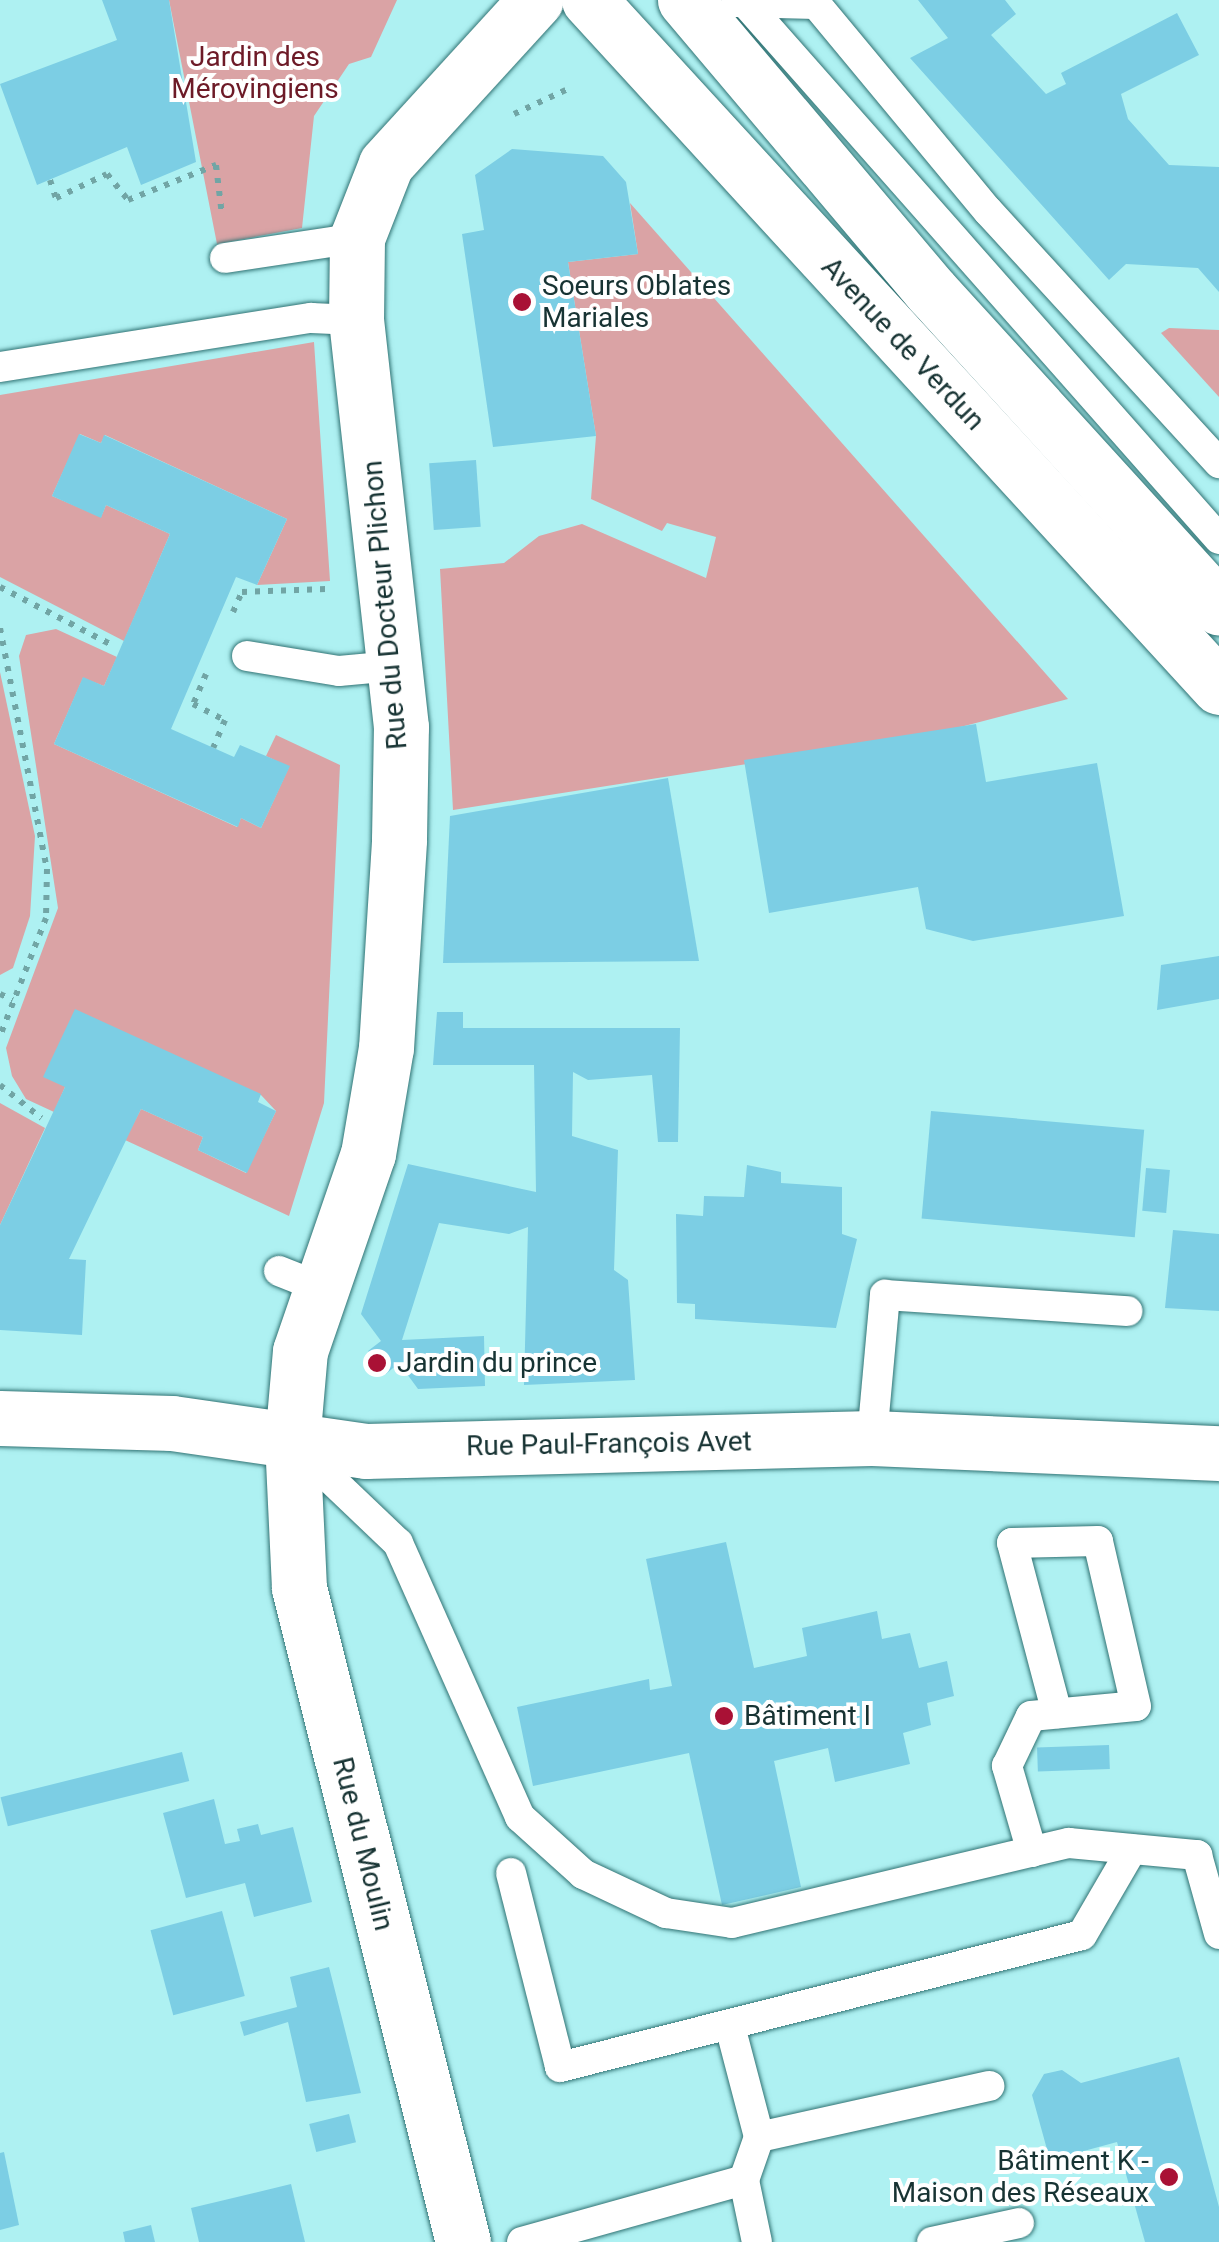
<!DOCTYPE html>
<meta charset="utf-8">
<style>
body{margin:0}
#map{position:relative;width:1219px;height:2242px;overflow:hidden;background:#aef1f2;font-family:Roboto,sans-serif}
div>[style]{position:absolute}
.green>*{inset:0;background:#daa3a5}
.building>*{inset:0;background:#7ccee4;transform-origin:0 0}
.path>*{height:6px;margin-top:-3px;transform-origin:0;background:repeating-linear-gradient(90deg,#71a5a5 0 5px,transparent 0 13px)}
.roads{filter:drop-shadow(0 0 2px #317374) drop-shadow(0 0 2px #317374)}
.service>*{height:30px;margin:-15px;padding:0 15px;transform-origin:15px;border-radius:15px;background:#fff}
.minor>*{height:55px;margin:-27.5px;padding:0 27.5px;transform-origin:27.5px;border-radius:27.5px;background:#fff}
.primary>*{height:55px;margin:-27.5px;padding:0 27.5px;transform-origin:27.5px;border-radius:27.5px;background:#fff}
.dots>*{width:28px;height:28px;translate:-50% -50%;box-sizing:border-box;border:5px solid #fff;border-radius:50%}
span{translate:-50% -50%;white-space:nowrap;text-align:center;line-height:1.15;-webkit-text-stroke:8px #fff;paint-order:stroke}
.park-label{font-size:28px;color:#6d1a27}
.poi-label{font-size:28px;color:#173333}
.left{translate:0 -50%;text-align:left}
.right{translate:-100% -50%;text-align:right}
.street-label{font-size:28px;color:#173333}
</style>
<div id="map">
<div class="green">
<i style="clip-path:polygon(169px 0,397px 0,371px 57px,349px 64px,314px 116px,302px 228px,217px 244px)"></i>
<i style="clip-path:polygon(630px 203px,1068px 699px,926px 736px,453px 810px,440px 569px,504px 563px,539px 536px,582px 524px,706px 578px,716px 537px,667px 523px,662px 531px,591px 499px,596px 436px,568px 262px,638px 254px)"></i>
<i style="clip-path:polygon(1169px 328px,1219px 330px,1219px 397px,1161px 333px)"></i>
<i style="clip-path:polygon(314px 342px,330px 581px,257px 585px,287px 519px,105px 435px,101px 443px,80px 434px,52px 496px,101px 517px,106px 505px,170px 534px,124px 641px,0 577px,0 395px)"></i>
<i style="clip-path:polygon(56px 629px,117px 657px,104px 686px,83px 678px,54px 744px,237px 827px,241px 818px,261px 828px,289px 767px,266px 756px,276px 735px,340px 765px,324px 1103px,289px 1216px,125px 1140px,141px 1109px,203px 1137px,198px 1150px,246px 1173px,276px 1111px,261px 1095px,65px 1087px,54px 1112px,26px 1099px,12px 1076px,6px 1048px,58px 908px,19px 656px,26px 635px)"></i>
<i style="clip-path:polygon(0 672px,35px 836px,30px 916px,13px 968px,0 975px)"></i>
<i style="clip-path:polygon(0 1103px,45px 1128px,0 1225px)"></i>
</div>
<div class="building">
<i style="clip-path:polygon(102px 0,169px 0,196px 162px,141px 185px,127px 147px,37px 185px,0 84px,117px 40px)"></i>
<i style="clip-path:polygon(918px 0,1005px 0,1016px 14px,991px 35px,1046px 94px,1066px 84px,1061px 73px,1177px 13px,1199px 55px,1121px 94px,1128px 119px,1169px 165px,1219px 167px,1219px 292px,1198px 268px,1126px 264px,1109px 280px,910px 58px,948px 38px)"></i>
<i style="clip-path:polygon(512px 149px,603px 156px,626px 182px,638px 254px,568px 262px,596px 436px,493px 447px,462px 234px,484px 230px,475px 175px)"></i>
<i style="clip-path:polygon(79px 434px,101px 443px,104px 435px,287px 519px,257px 585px,236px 577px,171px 729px,234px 757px,240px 745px,290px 766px,261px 828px,241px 818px,238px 827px,54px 744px,83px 677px,104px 686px,170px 534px,106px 505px,101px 518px,52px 496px)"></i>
<i style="left:476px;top:460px;width:67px;height:47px;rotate:86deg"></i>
<i style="clip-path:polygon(976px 724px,986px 782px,1097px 763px,1124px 916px,973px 941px,926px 929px,918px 887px,769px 913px,744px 760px)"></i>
<i style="clip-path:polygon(668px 778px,699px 961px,443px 963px,450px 816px)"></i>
<i style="clip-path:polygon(1219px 956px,1219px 999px,1157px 1010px,1161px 965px)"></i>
<i style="clip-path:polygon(75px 1009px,261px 1094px,258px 1102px,276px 1111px,247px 1173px,198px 1150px,203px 1137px,141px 1109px,69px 1259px,86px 1260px,82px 1335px,0 1330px,0 1225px,65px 1087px,43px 1077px)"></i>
<i style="clip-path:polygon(437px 1012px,463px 1012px,463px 1028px,680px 1028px,678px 1142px,658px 1142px,652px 1075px,588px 1080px,573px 1072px,572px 1136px,618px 1150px,614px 1270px,628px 1280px,635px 1380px,524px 1385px,528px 1227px,509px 1234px,439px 1223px,402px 1340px,484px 1336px,485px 1386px,418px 1389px,399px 1363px,386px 1374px,368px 1351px,381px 1341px,361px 1314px,408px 1164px,536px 1192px,534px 1065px,433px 1065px)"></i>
<i style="left:931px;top:1111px;width:214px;height:108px;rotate:5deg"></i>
<i style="clip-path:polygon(747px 1165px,781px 1172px,781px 1183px,842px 1187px,842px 1234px,857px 1239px,836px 1328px,695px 1319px,695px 1304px,677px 1303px,676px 1214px,703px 1216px,704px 1196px,744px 1197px)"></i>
<i style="left:1146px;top:1168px;width:24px;height:43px;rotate:5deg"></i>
<i style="clip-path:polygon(1173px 1230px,1219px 1234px,1219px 1311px,1165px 1308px)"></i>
<i style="clip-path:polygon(726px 1542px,754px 1668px,807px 1656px,802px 1628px,877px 1611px,882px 1639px,910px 1633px,919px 1668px,947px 1661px,954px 1696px,927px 1703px,931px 1725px,903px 1733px,910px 1764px,835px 1782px,828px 1748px,774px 1761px,801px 1887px,722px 1905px,689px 1753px,533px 1786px,517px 1707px,649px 1679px,650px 1690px,672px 1686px,646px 1559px)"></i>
<i style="left:1109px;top:1745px;width:24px;height:72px;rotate:88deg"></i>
<i style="left:182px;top:1752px;width:30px;height:187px;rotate:76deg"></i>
<i style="clip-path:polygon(214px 1799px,225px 1844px,240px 1841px,237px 1829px,258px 1824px,261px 1835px,293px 1827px,312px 1902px,254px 1917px,245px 1883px,186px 1898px,163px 1813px)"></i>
<i style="left:222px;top:1911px;width:88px;height:74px;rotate:75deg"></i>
<i style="clip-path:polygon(329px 1967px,361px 2093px,306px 2102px,288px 2022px,244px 2036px,240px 2022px,297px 2007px,290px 1977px)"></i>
<i style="clip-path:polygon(1179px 2057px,1219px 2207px,1219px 2242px,1145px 2242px,1117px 2142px,1036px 2164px,1034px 2157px,1048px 2153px,1032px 2095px,1044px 2074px,1062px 2070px,1081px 2083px)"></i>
<i style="left:349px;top:2114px;width:29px;height:41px;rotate:76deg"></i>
<i style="clip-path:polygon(4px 2152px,19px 2225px,0 2230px,0 2153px)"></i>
<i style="clip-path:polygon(291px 2184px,305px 2242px,199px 2242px,191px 2208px)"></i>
<i style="clip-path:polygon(151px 2225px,155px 2242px,125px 2242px,123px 2232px)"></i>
</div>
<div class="path">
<i style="left:514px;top:114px;width:57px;rotate:-24.8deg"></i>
<i style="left:50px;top:180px;width:19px;rotate:72deg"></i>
<i style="left:56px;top:198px;width:56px;rotate:-25.2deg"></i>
<i style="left:107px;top:174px;width:33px;rotate:51deg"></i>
<i style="left:128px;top:200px;width:95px;rotate:-21.7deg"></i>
<i style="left:216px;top:165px;width:50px;rotate:83.2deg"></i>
<i style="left:0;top:587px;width:126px;rotate:27.4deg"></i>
<i style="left:233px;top:612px;width:22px;rotate:-66deg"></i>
<i style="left:242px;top:592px;width:84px;rotate:-2deg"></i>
<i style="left:0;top:628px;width:246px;rotate:79deg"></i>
<i style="left:47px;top:869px;width:49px;rotate:91.2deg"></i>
<i style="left:46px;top:918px;width:127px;rotate:111.3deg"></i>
<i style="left:206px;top:674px;width:33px;rotate:113deg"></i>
<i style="left:193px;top:704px;width:36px;rotate:27deg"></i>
<i style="left:225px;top:720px;width:30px;rotate:113deg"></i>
<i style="left:0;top:994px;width:14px;rotate:25deg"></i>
<i style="left:0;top:1085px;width:53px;rotate:38.8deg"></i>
</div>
<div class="roads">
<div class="service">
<i style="left:743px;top:0;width:719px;rotate:48.55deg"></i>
<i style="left:736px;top:2px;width:80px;rotate:1.4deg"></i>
<i style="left:816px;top:4px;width:269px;rotate:50.3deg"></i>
<i style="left:988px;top:211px;width:342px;rotate:47.5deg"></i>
<i style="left:225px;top:258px;width:134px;rotate:-8.6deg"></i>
<i style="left:0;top:367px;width:315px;rotate:-9deg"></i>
<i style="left:311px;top:318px;width:45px;rotate:2.5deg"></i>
<i style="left:247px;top:656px;width:93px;rotate:9.3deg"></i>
<i style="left:339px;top:671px;width:55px;rotate:-5.2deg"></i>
<i style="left:279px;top:1271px;width:46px;rotate:21.6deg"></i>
<i style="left:872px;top:1438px;width:144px;rotate:-84.8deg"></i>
<i style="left:885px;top:1295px;width:243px;rotate:3.8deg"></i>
<i style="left:295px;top:1445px;width:142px;rotate:43.6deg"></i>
<i style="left:398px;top:1543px;width:300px;rotate:66deg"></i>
<i style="left:520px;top:1817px;width:85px;rotate:42.1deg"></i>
<i style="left:583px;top:1874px;width:92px;rotate:25.2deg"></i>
<i style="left:666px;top:1913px;width:67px;rotate:8.6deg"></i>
<i style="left:732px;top:1923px;width:346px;rotate:-13.4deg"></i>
<i style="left:1069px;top:1843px;width:129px;rotate:5.4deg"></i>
<i style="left:1197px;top:1855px;width:82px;rotate:74.4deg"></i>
<i style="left:1032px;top:1852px;width:90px;rotate:-106.2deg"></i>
<i style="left:1007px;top:1766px;width:55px;rotate:-64.4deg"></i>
<i style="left:1031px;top:1716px;width:105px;rotate:-5.4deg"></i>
<i style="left:1136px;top:1706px;width:169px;rotate:-103deg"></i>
<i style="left:1098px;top:1541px;width:86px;rotate:178.7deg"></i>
<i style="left:1012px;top:1543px;width:176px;rotate:75.2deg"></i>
<i style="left:511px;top:1873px;width:200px;rotate:75.8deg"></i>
<i style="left:560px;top:2067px;width:538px;rotate:-14.19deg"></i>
<i style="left:1082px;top:1935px;width:99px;rotate:-59.8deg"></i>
<i style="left:731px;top:2030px;width:111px;rotate:75.3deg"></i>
<i style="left:759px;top:2137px;width:236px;rotate:-12.5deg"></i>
<i style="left:744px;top:2180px;width:63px;rotate:78.2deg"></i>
<i style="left:522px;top:2242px;width:230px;rotate:-15.6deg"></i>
<i style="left:744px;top:2180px;width:46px;rotate:-70.8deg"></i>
<i style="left:932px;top:2242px;width:89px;rotate:-12.3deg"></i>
</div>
<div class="minor">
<i style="left:0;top:1418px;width:172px;rotate:1.7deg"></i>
<i style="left:172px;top:1423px;width:196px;rotate:8.2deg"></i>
<i style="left:366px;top:1451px;width:506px;rotate:-1.47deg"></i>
<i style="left:872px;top:1438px;width:347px;rotate:2.5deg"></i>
<i style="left:463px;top:2242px;width:674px;rotate:-104.08deg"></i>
<i style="left:299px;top:1588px;width:146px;rotate:-92.7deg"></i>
<i style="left:292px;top:1442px;width:91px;rotate:-85deg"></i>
<i style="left:300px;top:1351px;width:208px;rotate:-71deg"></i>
<i style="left:368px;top:1154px;width:108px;rotate:-80.4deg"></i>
<i style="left:386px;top:1048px;width:209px;rotate:-86.4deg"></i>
<i style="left:399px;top:839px;width:112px;rotate:-89deg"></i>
<i style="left:401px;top:727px;width:409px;rotate:-96.3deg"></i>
<i style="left:356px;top:320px;width:82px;rotate:-89.3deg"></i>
<i style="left:357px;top:238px;width:79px;rotate:-68.6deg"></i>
<i style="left:386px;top:164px;width:222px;rotate:-47.6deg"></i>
</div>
<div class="primary">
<i style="left:589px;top:0;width:932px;rotate:47.48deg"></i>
<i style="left:685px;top:0;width:381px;rotate:49.8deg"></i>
<i style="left:931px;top:291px;width:428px;rotate:47.7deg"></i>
</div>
</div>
<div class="dots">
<i style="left:522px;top:302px;background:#a91135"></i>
<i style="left:377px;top:1363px;background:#a91135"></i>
<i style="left:724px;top:1716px;background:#a91135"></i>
<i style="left:1169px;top:2177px;background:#a91135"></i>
</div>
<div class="park-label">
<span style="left:255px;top:73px">Jardin des<br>Mérovingiens</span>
</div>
<div class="poi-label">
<span class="left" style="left:542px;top:302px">Soeurs Oblates<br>Mariales</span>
<span class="left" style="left:397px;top:1363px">Jardin du prince</span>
<span class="left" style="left:744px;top:1716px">Bâtiment I</span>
<span class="right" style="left:1149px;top:2177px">Bâtiment K -<br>Maison des Réseaux</span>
</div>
<div class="street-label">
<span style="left:903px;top:344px;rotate:47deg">Avenue de Verdun</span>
<span style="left:385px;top:605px;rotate:-95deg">Rue du Docteur Plichon</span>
<span style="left:609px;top:1444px;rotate:-1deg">Rue Paul-François Avet</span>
<span style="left:363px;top:1844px;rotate:76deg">Rue du Moulin</span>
</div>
</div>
